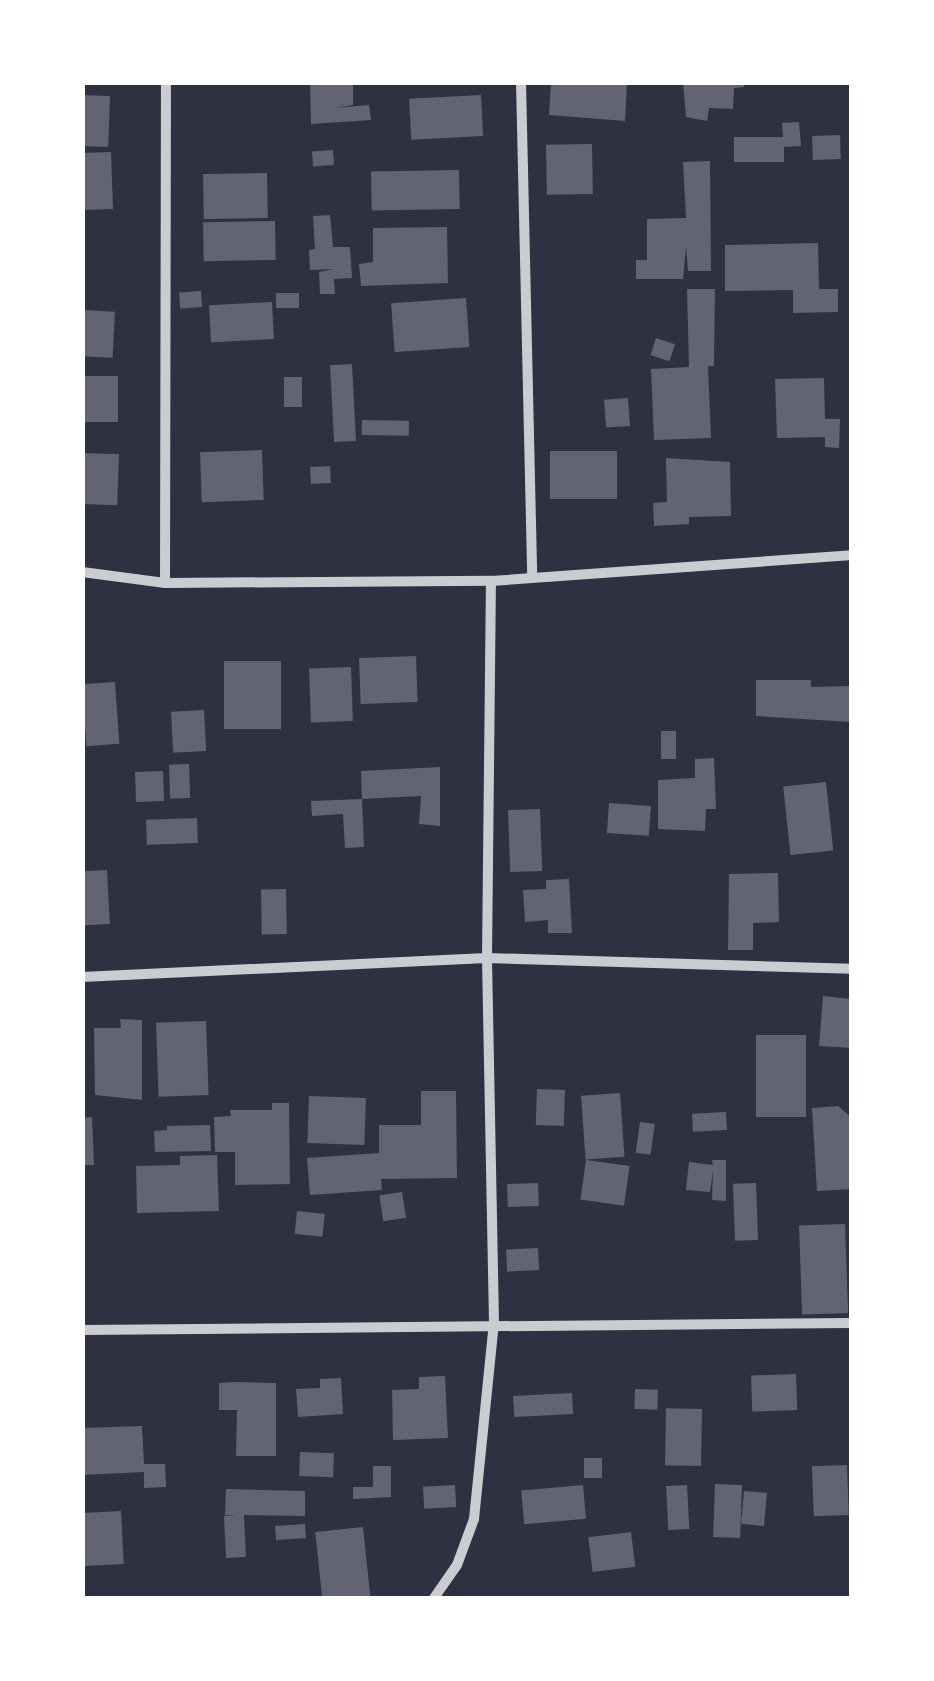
<!DOCTYPE html>
<style>
body{margin:0}
#map{position:relative;width:934px;height:1681px;overflow:hidden;background:#2d3142;font-family:"Source Sans 3",sans-serif}
div>[style]{position:absolute}
.building>*{inset:0;background:#626471;transform-origin:0 0}
.minor>*{height:10px;margin:-5px;padding:0 5px;transform-origin:5px;border-radius:5px;background:#caccd0}
span{translate:-50% -50%;white-space:nowrap;text-align:center;line-height:1.15;-webkit-text-stroke:10px #fff;paint-order:stroke}
.frame{position:absolute;inset:0;border:85px solid #fff;pointer-events:none}
</style>
<div id="map">
<div class="building">
<i style="clip-path:polygon(310px 82px,353px 82px,353px 105px,334px 108px,369px 105px,371px 120px,311px 124px)"></i>
<i style="clip-path:polygon(551px 82px,627px 82px,625px 121px,549px 115px)"></i>
<i style="clip-path:polygon(683px 82px,744px 82px,744px 87px,734px 88px,733px 109px,709px 108px,707px 121px,686px 117px)"></i>
<i style="left:82px;top:95px;width:28px;height:51px;rotate:2deg"></i>
<i style="left:481px;top:95px;width:41px;height:72px;rotate:87deg"></i>
<i style="clip-path:polygon(799px 122px,801px 146px,784px 147px,784px 162px,734px 162px,734px 137px,783px 137px,782px 123px)"></i>
<i style="left:840px;top:135px;width:24px;height:28px;rotate:88deg"></i>
<i style="left:592px;top:144px;width:50px;height:46px;rotate:89deg"></i>
<i style="left:333px;top:150px;width:15px;height:21px;rotate:86deg"></i>
<i style="left:111px;top:152px;width:57px;height:29px;rotate:88deg"></i>
<i style="clip-path:polygon(710px 161px,711px 271px,688px 271px,686px 247px,683px 279px,636px 279px,636px 260px,647px 260px,647px 219px,686px 218px,683px 162px)"></i>
<i style="left:459px;top:170px;width:39px;height:88px;rotate:89deg"></i>
<i style="left:267px;top:173px;width:45px;height:64px;rotate:89deg"></i>
<i style="clip-path:polygon(330px 215px,333px 247px,350px 247px,352px 278px,334px 279px,335px 294px,320px 294px,319px 272px,334px 269px,310px 270px,309px 250px,315px 249px,313px 216px)"></i>
<i style="left:275px;top:221px;width:39px;height:72px;rotate:89deg"></i>
<i style="clip-path:polygon(447px 227px,448px 283px,361px 286px,359px 264px,373px 262px,373px 228px)"></i>
<i style="clip-path:polygon(818px 243px,819px 289px,838px 289px,838px 312px,793px 313px,793px 290px,725px 291px,725px 245px)"></i>
<i style="clip-path:polygon(687px 289px,715px 289px,714px 366px,708px 366px,711px 438px,654px 440px,651px 369px,689px 367px)"></i>
<i style="left:201px;top:291px;width:16px;height:22px;rotate:86deg"></i>
<i style="left:276px;top:293px;width:23px;height:15px"></i>
<i style="left:466px;top:298px;width:49px;height:75px;rotate:86deg"></i>
<i style="left:272px;top:302px;width:37px;height:63px;rotate:87deg"></i>
<i style="left:82px;top:310px;width:33px;height:46px;rotate:3deg"></i>
<i style="left:656px;top:338px;width:20px;height:18px;rotate:18deg"></i>
<i style="left:352px;top:364px;width:77px;height:22px;rotate:87deg"></i>
<i style="left:82px;top:376px;width:36px;height:46px"></i>
<i style="left:284px;top:377px;width:18px;height:30px"></i>
<i style="clip-path:polygon(824px 378px,825px 419px,840px 419px,839px 448px,825px 447px,825px 437px,777px 438px,775px 379px)"></i>
<i style="left:628px;top:398px;width:28px;height:24px;rotate:86deg"></i>
<i style="left:362px;top:420px;width:47px;height:15px;rotate:1deg"></i>
<i style="left:262px;top:450px;width:50px;height:62px;rotate:88deg"></i>
<i style="left:617px;top:451px;width:48px;height:67px;rotate:90deg"></i>
<i style="left:82px;top:453px;width:37px;height:51px;rotate:2deg"></i>
<i style="clip-path:polygon(666px 458px,730px 462px,731px 516px,689px 517px,689px 524px,654px 526px,653px 503px,667px 502px)"></i>
<i style="left:330px;top:466px;width:17px;height:20px;rotate:87deg"></i>
<i style="left:416px;top:656px;width:46px;height:57px;rotate:88deg"></i>
<i style="left:224px;top:661px;width:57px;height:68px"></i>
<i style="left:351px;top:667px;width:54px;height:42px;rotate:88deg"></i>
<i style="clip-path:polygon(756px 680px,811px 680px,811px 687px,851px 686px,851px 722px,756px 716px)"></i>
<i style="left:115px;top:682px;width:62px;height:33px;rotate:86deg"></i>
<i style="left:204px;top:710px;width:41px;height:33px;rotate:87deg"></i>
<i style="left:661px;top:731px;width:15px;height:28px"></i>
<i style="clip-path:polygon(714px 758px,716px 809px,706px 809px,705px 831px,658px 829px,658px 780px,695px 778px,695px 759px)"></i>
<i style="left:189px;top:764px;width:34px;height:20px;rotate:88deg"></i>
<i style="clip-path:polygon(440px 767px,440px 826px,419px 824px,421px 796px,362px 799px,361px 771px)"></i>
<i style="left:163px;top:771px;width:30px;height:28px;rotate:88deg"></i>
<i style="left:826px;top:782px;width:69px;height:43px;rotate:84deg"></i>
<i style="clip-path:polygon(362px 799px,364px 847px,345px 848px,343px 814px,312px 816px,311px 801px)"></i>
<i style="left:609px;top:803px;width:42px;height:30px;rotate:4deg"></i>
<i style="left:540px;top:809px;width:62px;height:32px;rotate:88deg"></i>
<i style="left:197px;top:818px;width:25px;height:51px;rotate:88deg"></i>
<i style="left:107px;top:870px;width:54px;height:25px;rotate:87deg"></i>
<i style="clip-path:polygon(778px 873px,779px 922px,753px 923px,753px 950px,728px 950px,729px 874px)"></i>
<i style="clip-path:polygon(569px 879px,572px 933px,548px 933px,548px 920px,525px 922px,523px 890px,546px 889px,546px 880px)"></i>
<i style="left:286px;top:889px;width:45px;height:25px;rotate:89deg"></i>
<i style="clip-path:polygon(823px 996px,851px 999px,851px 1048px,819px 1046px)"></i>
<i style="clip-path:polygon(120px 1019px,142px 1020px,142px 1100px,95px 1095px,94px 1028px,121px 1028px)"></i>
<i style="left:206px;top:1021px;width:74px;height:50px;rotate:88deg"></i>
<i style="left:756px;top:1035px;width:50px;height:82px"></i>
<i style="left:537px;top:1089px;width:28px;height:36px;rotate:2deg"></i>
<i style="clip-path:polygon(421px 1091px,456px 1091px,457px 1178px,381px 1179px,382px 1190px,310px 1195px,307px 1158px,379px 1153px,379px 1125px,421px 1125px)"></i>
<i style="left:620px;top:1093px;width:64px;height:39px;rotate:86deg"></i>
<i style="left:309px;top:1096px;width:57px;height:47px;rotate:2deg"></i>
<i style="clip-path:polygon(272px 1103px,289px 1103px,290px 1184px,235px 1185px,235px 1152px,215px 1152px,214px 1117px,231px 1116px,230px 1110px,272px 1110px)"></i>
<i style="clip-path:polygon(838px 1106px,851px 1117px,851px 1189px,817px 1191px,812px 1108px)"></i>
<i style="left:726px;top:1112px;width:18px;height:34px;rotate:87deg"></i>
<i style="clip-path:polygon(92px 1117px,94px 1165px,82px 1165px,82px 1118px)"></i>
<i style="left:640px;top:1122px;width:15px;height:31px;rotate:8deg"></i>
<i style="clip-path:polygon(210px 1125px,211px 1151px,155px 1152px,154px 1131px,167px 1130px,167px 1126px)"></i>
<i style="clip-path:polygon(217px 1155px,219px 1211px,137px 1213px,136px 1166px,180px 1165px,180px 1156px)"></i>
<i style="left:586px;top:1160px;width:44px;height:40px;rotate:8deg"></i>
<i style="clip-path:polygon(712px 1160px,726px 1160px,726px 1201px,712px 1200px,713px 1170px,710px 1192px,686px 1190px,689px 1162px,713px 1165px)"></i>
<i style="left:538px;top:1183px;width:23px;height:31px;rotate:88deg"></i>
<i style="left:756px;top:1183px;width:57px;height:23px;rotate:88deg"></i>
<i style="left:402px;top:1192px;width:26px;height:23px;rotate:81deg"></i>
<i style="left:297px;top:1211px;width:28px;height:23px;rotate:6deg"></i>
<i style="left:845px;top:1224px;width:89px;height:46px;rotate:88deg"></i>
<i style="left:538px;top:1248px;width:22px;height:32px;rotate:87deg"></i>
<i style="left:796px;top:1374px;width:36px;height:45px;rotate:88deg"></i>
<i style="clip-path:polygon(445px 1376px,448px 1438px,393px 1440px,392px 1390px,419px 1389px,419px 1377px)"></i>
<i style="clip-path:polygon(341px 1378px,343px 1414px,298px 1417px,296px 1389px,320px 1388px,320px 1379px)"></i>
<i style="clip-path:polygon(237px 1382px,276px 1383px,276px 1456px,236px 1456px,237px 1410px,219px 1410px,219px 1383px)"></i>
<i style="left:635px;top:1389px;width:23px;height:20px;rotate:2deg"></i>
<i style="left:572px;top:1393px;width:21px;height:59px;rotate:87deg"></i>
<i style="left:702px;top:1409px;width:57px;height:36px;rotate:91deg"></i>
<i style="clip-path:polygon(142px 1426px,144px 1464px,165px 1464px,166px 1487px,144px 1488px,144px 1472px,82px 1475px,82px 1428px)"></i>
<i style="left:300px;top:1452px;width:34px;height:24px;rotate:2deg"></i>
<i style="left:584px;top:1458px;width:18px;height:20px"></i>
<i style="left:847px;top:1465px;width:50px;height:35px;rotate:88deg"></i>
<i style="clip-path:polygon(373px 1466px,391px 1466px,391px 1497px,353px 1499px,353px 1487px,373px 1487px)"></i>
<i style="left:715px;top:1484px;width:27px;height:53px;rotate:2deg"></i>
<i style="left:455px;top:1485px;width:22px;height:32px;rotate:87deg"></i>
<i style="left:583px;top:1485px;width:34px;height:62px;rotate:85deg"></i>
<i style="left:687px;top:1485px;width:44px;height:21px;rotate:87deg"></i>
<i style="clip-path:polygon(226px 1489px,305px 1491px,305px 1516px,244px 1515px,246px 1557px,226px 1558px,224px 1516px,236px 1516px,225px 1515px)"></i>
<i style="left:744px;top:1491px;width:23px;height:33px;rotate:5deg"></i>
<i style="left:121px;top:1511px;width:53px;height:39px;rotate:87deg"></i>
<i style="left:305px;top:1524px;width:14px;height:30px;rotate:86deg"></i>
<i style="left:363px;top:1527px;width:71px;height:48px;rotate:84deg"></i>
<i style="left:631px;top:1532px;width:35px;height:43px;rotate:83deg"></i>
</div>
<div class="minor">
<i style="left:521px;top:82px;width:495px;rotate:88.7deg"></i>
<i style="left:82px;top:572px;width:84px;rotate:7.5deg"></i>
<i style="left:165px;top:583px;width:326px;rotate:-0.4deg"></i>
<i style="left:491px;top:581px;width:362px;rotate:-4.1deg"></i>
<i style="left:165px;top:583px;width:501px;rotate:-89.89deg"></i>
<i style="left:82px;top:977px;width:405px;rotate:-2.7deg"></i>
<i style="left:487px;top:958px;width:365px;rotate:1.7deg"></i>
<i style="left:82px;top:1330px;width:770px;rotate:-0.52deg"></i>
<i style="left:434px;top:1598px;width:40px;rotate:-55.1deg"></i>
<i style="left:457px;top:1565px;width:49px;rotate:-69.7deg"></i>
<i style="left:474px;top:1519px;width:197px;rotate:-84.2deg"></i>
<i style="left:494px;top:1323px;width:365px;rotate:-91.1deg"></i>
<i style="left:487px;top:958px;width:377px;rotate:-89.4deg"></i>
</div>
<div class="frame"></div>
</div>
